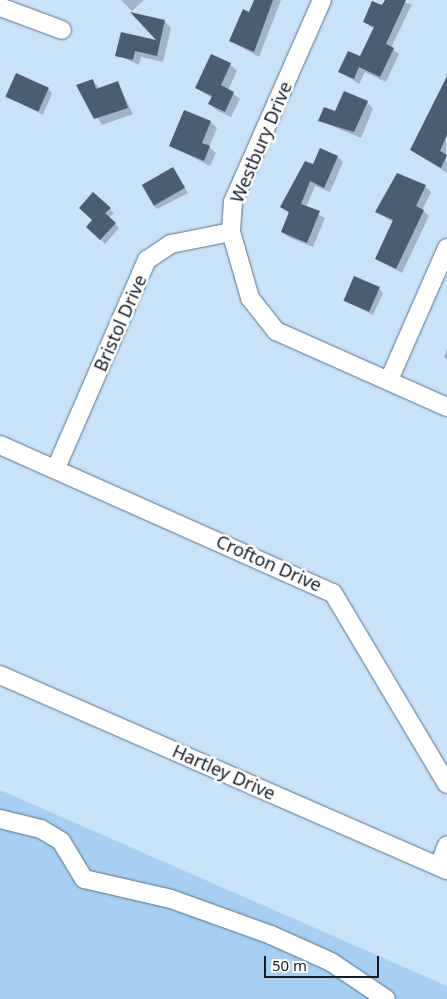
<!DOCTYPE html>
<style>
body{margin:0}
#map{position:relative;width:447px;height:999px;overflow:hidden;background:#c9e2f8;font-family:"Noto Sans",sans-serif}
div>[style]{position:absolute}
.green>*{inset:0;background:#a6cff1}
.shadow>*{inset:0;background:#0003}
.building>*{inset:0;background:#495f71;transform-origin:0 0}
.roads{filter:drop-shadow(0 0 1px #5b7285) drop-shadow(0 0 1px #5b7285)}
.minor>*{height:18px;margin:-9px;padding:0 9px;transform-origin:9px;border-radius:9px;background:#fff}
span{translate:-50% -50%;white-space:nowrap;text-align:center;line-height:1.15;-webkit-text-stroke:5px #fff;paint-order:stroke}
.street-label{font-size:18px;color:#151e26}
.scale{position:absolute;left:264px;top:956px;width:115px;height:22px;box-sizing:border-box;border:2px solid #151e26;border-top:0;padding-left:6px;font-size:15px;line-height:18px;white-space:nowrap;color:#151e26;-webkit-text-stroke:4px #fff;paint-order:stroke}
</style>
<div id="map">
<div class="green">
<i style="clip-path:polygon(0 790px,447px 986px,447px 999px,0 999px)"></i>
</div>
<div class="shadow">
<i style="clip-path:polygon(121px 0,144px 0,132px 11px)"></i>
<i style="clip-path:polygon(256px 0,281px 0,259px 57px,230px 41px)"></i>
<i style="clip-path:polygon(386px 0,412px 4px,391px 48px,399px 54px,386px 82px,365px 72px,359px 84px,340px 72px,361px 58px,374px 29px,364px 22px)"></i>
<i style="clip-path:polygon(164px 21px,171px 28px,163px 62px,141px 57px,139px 65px,117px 55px,160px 42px)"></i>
<i style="clip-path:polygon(230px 64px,237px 71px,228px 90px,240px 99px,231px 117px,216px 110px,210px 104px,212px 98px,196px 88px)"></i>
<i style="clip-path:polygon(447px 79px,446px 155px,447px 173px,411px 150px)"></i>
<i style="clip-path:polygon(93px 81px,100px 89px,118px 83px,133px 114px,102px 125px,78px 86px)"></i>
<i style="clip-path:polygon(48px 89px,52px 93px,43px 115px,7px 97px)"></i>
<i style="clip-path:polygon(367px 102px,373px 109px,361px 138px,320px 121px)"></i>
<i style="clip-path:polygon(211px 122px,217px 128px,209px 147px,216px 153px,210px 166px,170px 146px)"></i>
<i style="clip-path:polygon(338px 157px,343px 162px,330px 192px,315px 186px,306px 207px,325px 218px,313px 247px,288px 237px,283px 232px,290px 214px,281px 207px,314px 166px)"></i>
<i style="clip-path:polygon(173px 168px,188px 193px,157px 209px,153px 205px)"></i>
<i style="clip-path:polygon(425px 186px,431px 192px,422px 210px,429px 216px,402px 273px,377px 259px,393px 222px,376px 212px)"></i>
<i style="clip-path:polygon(94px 194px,114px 213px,109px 218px,119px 228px,105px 244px,88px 227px,94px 220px)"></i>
<i style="clip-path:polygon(379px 288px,383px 293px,373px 315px,345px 301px)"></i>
<i style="clip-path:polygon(447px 349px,447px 360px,444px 357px)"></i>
</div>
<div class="building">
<i style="clip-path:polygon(254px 0,273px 0,254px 52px,229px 41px,243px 9px,249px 12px)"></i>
<i style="clip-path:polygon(385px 0,406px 0,386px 44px,394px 48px,380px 77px,359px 67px,354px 79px,338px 72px,348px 51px,360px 56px,374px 27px,363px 22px,372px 1px,382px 5px)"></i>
<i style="clip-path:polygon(130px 12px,165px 20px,157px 56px,135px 51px,133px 60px,115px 56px,121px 32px,156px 40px)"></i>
<i style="clip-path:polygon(211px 54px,231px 63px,221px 85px,234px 92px,225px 112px,208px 104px,212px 96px,195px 88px)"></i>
<i style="left:16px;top:73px;width:36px;height:26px;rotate:24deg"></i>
<i style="clip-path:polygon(447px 76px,447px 135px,440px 151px,447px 155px,441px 168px,410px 150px)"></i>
<i style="clip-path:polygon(93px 79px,96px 89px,118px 81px,128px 108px,94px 119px,76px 85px)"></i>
<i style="clip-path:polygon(344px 91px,368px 101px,354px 132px,318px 121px,324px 107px,335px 111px)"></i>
<i style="clip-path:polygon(184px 110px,211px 121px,202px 143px,210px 146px,204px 161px,169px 146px)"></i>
<i style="clip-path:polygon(320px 148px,338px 156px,324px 188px,310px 181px,301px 204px,320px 211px,307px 243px,281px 232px,289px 212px,280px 207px,305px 161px,313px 164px)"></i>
<i style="left:173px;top:167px;width:24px;height:36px;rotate:60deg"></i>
<i style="clip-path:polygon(397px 173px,426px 185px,416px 206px,424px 210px,396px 269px,375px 259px,393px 220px,375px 212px)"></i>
<i style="clip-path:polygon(93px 192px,111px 208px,105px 213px,116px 223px,100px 240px,86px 227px,92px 220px,79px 208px)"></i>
<i style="left:354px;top:276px;width:28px;height:27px;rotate:23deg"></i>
</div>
<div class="roads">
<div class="minor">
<i style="left:322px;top:0;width:221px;rotate:113.8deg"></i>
<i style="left:233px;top:202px;width:30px;rotate:94deg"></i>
<i style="left:231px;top:232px;width:69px;rotate:73.9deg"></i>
<i style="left:250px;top:298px;width:42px;rotate:51.8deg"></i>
<i style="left:276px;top:331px;width:187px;rotate:24deg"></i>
<i style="left:0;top:7px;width:66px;rotate:20.4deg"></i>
<i style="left:389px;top:380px;width:144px;rotate:-66.3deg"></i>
<i style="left:0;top:445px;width:364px;rotate:24deg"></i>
<i style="left:333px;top:593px;width:222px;rotate:59.2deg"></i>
<i style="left:56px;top:468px;width:227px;rotate:-66.4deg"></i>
<i style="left:147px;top:260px;width:29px;rotate:-34deg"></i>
<i style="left:171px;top:244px;width:61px;rotate:-11.3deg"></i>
<i style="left:0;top:675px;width:488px;rotate:23.6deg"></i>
<i style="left:0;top:819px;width:42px;rotate:13.7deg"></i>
<i style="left:41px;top:829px;width:23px;rotate:31deg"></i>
<i style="left:61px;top:841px;width:44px;rotate:58.8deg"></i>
<i style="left:84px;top:879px;width:89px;rotate:12.9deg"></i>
<i style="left:171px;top:899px;width:106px;rotate:19.8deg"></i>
<i style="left:271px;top:935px;width:66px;rotate:24.2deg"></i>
<i style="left:331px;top:962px;width:66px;rotate:33.9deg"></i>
<i style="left:439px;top:866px;width:22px;rotate:-69deg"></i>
</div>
</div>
<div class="street-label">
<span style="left:261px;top:142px;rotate:-67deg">Westbury Drive</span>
<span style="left:120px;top:323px;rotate:-66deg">Bristol Drive</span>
<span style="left:269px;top:563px;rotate:24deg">Crofton Drive</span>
<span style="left:224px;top:772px;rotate:24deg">Hartley Drive</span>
</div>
<div class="scale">50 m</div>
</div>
